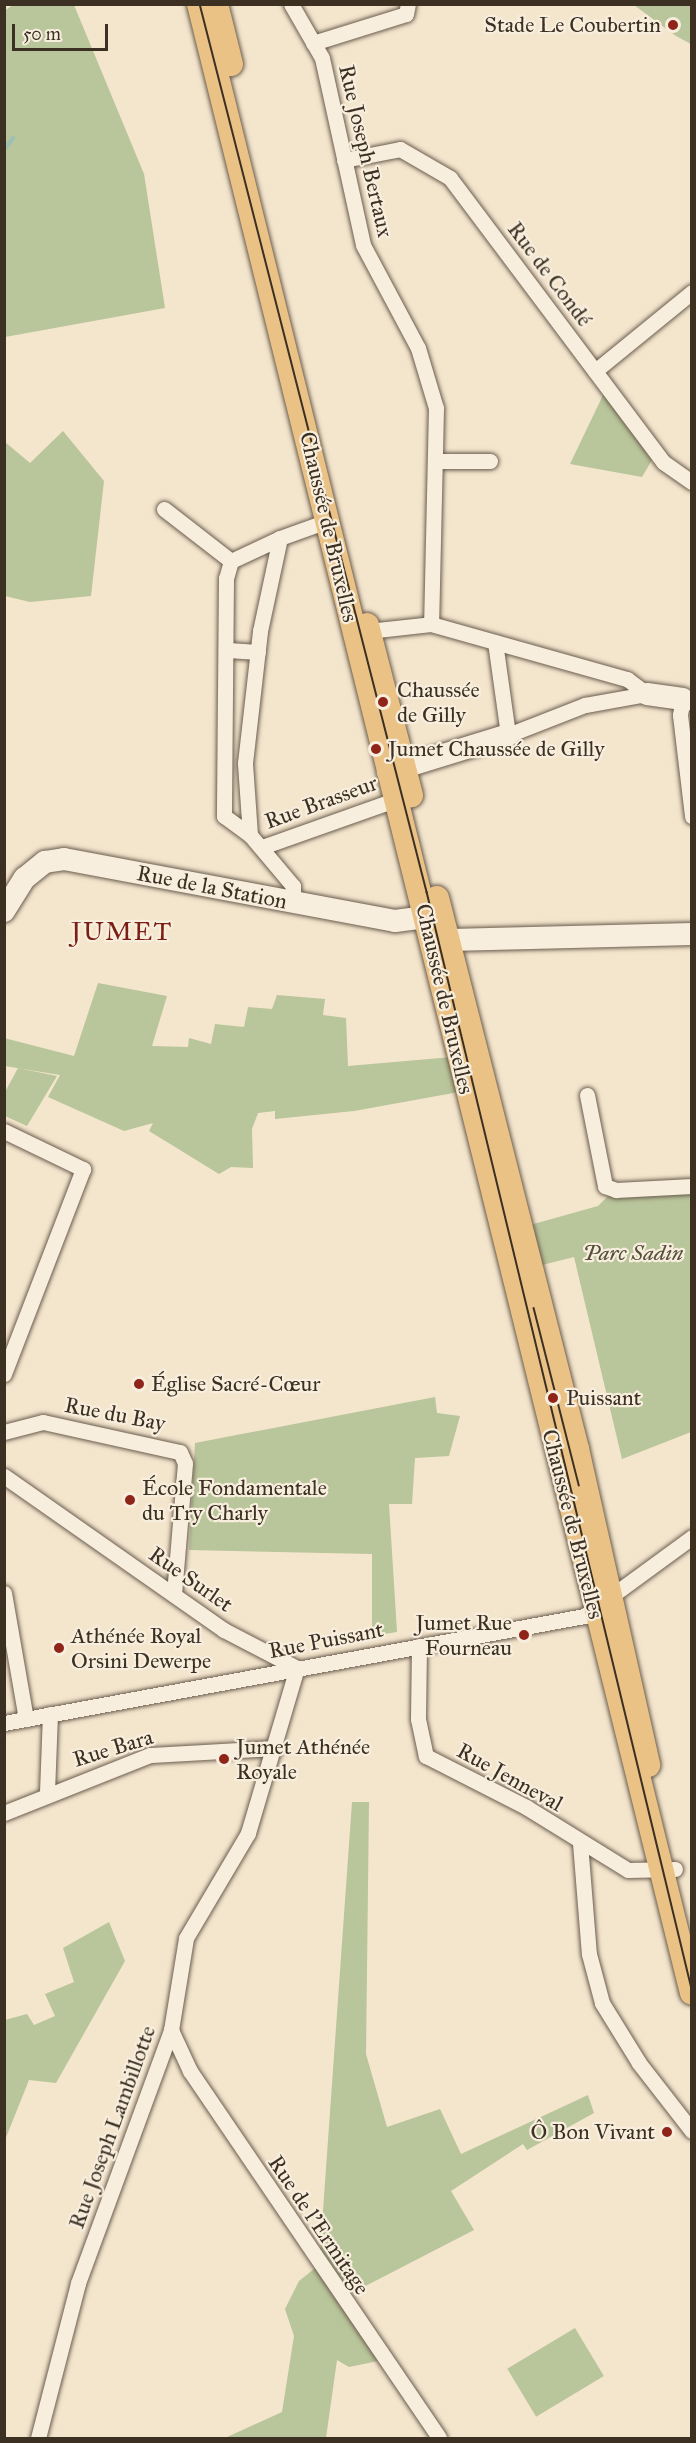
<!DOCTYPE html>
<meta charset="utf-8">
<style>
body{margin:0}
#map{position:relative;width:696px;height:2443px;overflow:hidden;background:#f4e5cd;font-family:"IM FELL Great Primer",serif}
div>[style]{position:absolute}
.green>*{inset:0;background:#b9c59a;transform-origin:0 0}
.stream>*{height:4px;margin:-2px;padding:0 2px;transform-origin:2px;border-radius:2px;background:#9cc0b3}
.roads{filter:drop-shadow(0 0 2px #6a5d4e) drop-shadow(0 0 2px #6a5d4e)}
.street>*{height:15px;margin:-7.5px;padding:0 7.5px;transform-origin:7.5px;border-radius:7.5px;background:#f8eede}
.secondary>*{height:22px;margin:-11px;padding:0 11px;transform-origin:11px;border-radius:11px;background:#f8eede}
.primary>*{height:24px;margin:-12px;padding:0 12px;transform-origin:12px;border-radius:12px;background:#eac286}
.tram>*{height:1.5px;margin:-0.75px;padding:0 0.75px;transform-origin:0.75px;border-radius:0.75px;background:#3c3023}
.dots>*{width:16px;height:16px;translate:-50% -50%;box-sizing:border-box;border:3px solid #f8eede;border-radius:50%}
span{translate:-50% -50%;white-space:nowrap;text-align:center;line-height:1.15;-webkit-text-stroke:4.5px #f8eede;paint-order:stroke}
.poi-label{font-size:22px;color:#3c3023}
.right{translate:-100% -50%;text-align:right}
.left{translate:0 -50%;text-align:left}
.street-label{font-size:22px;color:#3c3023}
.park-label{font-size:22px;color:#554e3b;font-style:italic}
.quarter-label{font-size:26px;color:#7a1f14;letter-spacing:1.5px}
.frame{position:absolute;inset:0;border:6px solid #3c3023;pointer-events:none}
.scale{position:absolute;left:12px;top:24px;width:96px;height:27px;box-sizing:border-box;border:3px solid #3c3023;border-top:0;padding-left:8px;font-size:18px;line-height:21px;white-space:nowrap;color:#3c3023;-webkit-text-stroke:4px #f8eede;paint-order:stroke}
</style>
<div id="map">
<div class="green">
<i style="clip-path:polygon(13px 5px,74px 5px,144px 174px,165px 308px,5px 337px,4px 11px)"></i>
<i style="clip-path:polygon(634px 5px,691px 5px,691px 44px,676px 36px)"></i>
<i style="clip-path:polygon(604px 393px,652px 460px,642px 477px,570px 464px)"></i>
<i style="clip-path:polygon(63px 431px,104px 481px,91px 596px,30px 602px,5px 596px,5px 442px,30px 463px)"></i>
<i style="clip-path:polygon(98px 983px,167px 996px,152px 1046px,188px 1047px,189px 1038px,211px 1044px,215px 1024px,244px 1027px,248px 1007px,272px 1009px,277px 995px,325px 999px,323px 1015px,346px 1018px,348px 1066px,452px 1057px,459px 1092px,354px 1111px,275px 1119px,275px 1111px,258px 1113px,252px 1129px,253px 1168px,231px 1167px,219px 1174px,149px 1131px,153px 1123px,124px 1131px,48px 1097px,60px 1075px,5px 1066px,4px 1038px,74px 1056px)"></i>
<i style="clip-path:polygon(18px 1068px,57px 1076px,27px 1126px,5px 1116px,5px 1092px)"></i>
<i style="clip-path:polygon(691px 1192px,691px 1432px,622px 1459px,574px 1257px,538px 1266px,530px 1225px,598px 1206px,610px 1194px)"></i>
<i style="clip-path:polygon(435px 1397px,437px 1413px,460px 1416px,449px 1456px,415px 1458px,412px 1504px,389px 1504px,397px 1632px,372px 1636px,372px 1554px,189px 1550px,195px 1443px)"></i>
<i style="clip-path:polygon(352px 1802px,369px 1802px,366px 2054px,387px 2127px,440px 2109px,461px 2154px,588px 2095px,594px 2113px,527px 2150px,523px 2144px,451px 2191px,474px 2230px,348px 2295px,320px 2253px)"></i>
<i style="clip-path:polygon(109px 1922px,125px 1961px,56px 2083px,29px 2080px,5px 2140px,5px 2020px,27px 2014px,34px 2025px,55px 2016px,45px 1994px,74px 1982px,63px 1948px)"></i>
<i style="clip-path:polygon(319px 2265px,383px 2360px,349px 2367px,337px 2360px,326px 2438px,225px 2438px,282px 2412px,294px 2336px,285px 2309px,299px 2281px)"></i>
<i style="left:575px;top:2328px;width:56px;height:79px;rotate:59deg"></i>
</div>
<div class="stream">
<i style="left:4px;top:150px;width:15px;rotate:-53deg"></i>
</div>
<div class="roads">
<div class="street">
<i style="left:291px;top:4px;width:62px;rotate:60.1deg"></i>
<i style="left:322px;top:58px;width:191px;rotate:77.6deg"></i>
<i style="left:363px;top:245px;width:117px;rotate:61.9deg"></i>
<i style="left:418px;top:348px;width:63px;rotate:73.3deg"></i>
<i style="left:436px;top:408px;width:216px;rotate:91.3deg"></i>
<i style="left:313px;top:43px;width:97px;rotate:-17.3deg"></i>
<i style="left:406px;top:14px;width:10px;rotate:-79deg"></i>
<i style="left:344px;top:160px;width:57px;rotate:-11.1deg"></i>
<i style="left:400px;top:149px;width:58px;rotate:30.1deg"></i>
<i style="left:450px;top:178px;width:355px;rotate:53.1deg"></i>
<i style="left:663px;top:462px;width:35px;rotate:35deg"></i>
<i style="left:595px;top:371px;width:125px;rotate:-39.2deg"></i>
<i style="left:437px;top:461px;width:53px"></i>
<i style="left:164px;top:509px;width:85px;rotate:37.8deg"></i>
<i style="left:231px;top:561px;width:54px;rotate:-25.1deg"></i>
<i style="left:231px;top:561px;width:18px;rotate:106deg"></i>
<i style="left:226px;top:578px;width:238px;rotate:90.5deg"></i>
<i style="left:224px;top:816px;width:32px;rotate:36deg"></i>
<i style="left:368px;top:631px;width:63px;rotate:-6.3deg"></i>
<i style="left:431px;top:624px;width:204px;rotate:15.7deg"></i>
<i style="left:627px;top:679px;width:25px;rotate:37deg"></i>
<i style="left:495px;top:642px;width:94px;rotate:82deg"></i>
<i style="left:508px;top:735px;width:83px;rotate:-21.3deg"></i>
<i style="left:585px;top:705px;width:63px;rotate:-10.1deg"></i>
<i style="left:228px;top:650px;width:30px;rotate:4deg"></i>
<i style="left:692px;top:703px;width:10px;rotate:-156deg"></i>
<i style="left:683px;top:699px;width:16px;rotate:101deg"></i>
<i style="left:680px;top:715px;width:102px;rotate:83.2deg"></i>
<i style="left:262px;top:847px;width:141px;rotate:-19.5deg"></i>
<i style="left:293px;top:902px;width:16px;rotate:-90deg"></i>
<i style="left:293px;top:886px;width:67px;rotate:-130.1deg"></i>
<i style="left:250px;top:835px;width:72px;rotate:-94deg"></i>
<i style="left:245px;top:763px;width:133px;rotate:-83.5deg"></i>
<i style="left:260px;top:631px;width:95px;rotate:-77.9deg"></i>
<i style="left:280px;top:538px;width:50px;rotate:-19.9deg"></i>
<i style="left:587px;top:1095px;width:93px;rotate:78.8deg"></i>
<i style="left:605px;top:1186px;width:12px;rotate:20deg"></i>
<i style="left:616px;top:1190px;width:76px;rotate:-3deg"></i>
<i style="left:4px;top:1131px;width:88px;rotate:25.7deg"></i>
<i style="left:83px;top:1169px;width:220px;rotate:111.1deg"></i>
<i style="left:4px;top:1432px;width:40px;rotate:-14.4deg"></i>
<i style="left:43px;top:1422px;width:140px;rotate:12.4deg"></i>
<i style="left:180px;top:1452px;width:12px;rotate:66deg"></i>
<i style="left:185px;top:1463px;width:132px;rotate:94.8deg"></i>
<i style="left:4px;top:1476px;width:269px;rotate:35deg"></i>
<i style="left:224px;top:1630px;width:82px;rotate:27.5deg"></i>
<i style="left:4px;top:1593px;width:128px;rotate:80.1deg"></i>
<i style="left:419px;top:1646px;width:73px;rotate:90.8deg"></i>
<i style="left:418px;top:1719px;width:38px;rotate:78deg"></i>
<i style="left:426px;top:1756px;width:112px;rotate:27deg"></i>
<i style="left:526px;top:1807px;width:120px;rotate:31.7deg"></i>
<i style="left:628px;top:1870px;width:47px;rotate:-1.2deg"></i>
<i style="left:4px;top:1723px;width:590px;rotate:-10.45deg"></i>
<i style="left:584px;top:1616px;width:134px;rotate:-36.2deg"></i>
<i style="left:47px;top:1792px;width:78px;rotate:-87.8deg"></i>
<i style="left:4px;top:1813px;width:157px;rotate:-21.7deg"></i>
<i style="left:150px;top:1755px;width:126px;rotate:-3.2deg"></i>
<i style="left:580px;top:1843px;width:111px;rotate:85.4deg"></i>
<i style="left:589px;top:1954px;width:51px;rotate:75.1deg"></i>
<i style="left:602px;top:2003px;width:70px;rotate:58.3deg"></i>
<i style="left:639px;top:2063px;width:86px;rotate:52.1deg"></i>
<i style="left:171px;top:2030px;width:45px;rotate:65.1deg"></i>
<i style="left:190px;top:2071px;width:443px;rotate:55.8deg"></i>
<i style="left:38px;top:2438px;width:160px;rotate:-75.5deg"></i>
<i style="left:78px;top:2283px;width:270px;rotate:-69.8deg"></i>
<i style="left:171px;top:2030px;width:93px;rotate:-80.7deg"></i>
<i style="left:186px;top:1938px;width:122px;rotate:-59.4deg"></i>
<i style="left:248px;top:1833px;width:172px;rotate:-73.5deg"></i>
</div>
<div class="secondary">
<i style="left:647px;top:694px;width:36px;rotate:8deg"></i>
<i style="left:388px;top:772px;width:126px;rotate:-17.1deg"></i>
<i style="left:4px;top:911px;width:39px;rotate:-58deg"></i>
<i style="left:25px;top:878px;width:26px;rotate:-39deg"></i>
<i style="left:45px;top:862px;width:19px;rotate:-9deg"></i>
<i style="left:64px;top:859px;width:337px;rotate:10.6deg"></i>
<i style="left:395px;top:921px;width:47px;rotate:-7.3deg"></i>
<i style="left:450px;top:940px;width:242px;rotate:-1.4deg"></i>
</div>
<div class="primary">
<i style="left:199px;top:4px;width:2049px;rotate:76.08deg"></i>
<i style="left:216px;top:4px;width:62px;rotate:76deg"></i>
<i style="left:367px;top:625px;width:176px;rotate:75.5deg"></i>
<i style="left:437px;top:898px;width:569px;rotate:75.74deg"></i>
<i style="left:577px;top:1449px;width:324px;rotate:77.3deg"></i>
</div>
</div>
<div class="tram">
<i style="left:200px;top:4px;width:917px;rotate:75.66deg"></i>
<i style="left:427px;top:892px;width:1129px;rotate:76.42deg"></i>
<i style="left:534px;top:1308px;width:183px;rotate:75.7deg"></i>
</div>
<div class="dots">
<i style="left:673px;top:25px;background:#8f2418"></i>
<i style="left:383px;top:702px;background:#8f2418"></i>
<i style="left:376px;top:749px;background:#8f2418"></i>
<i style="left:139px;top:1384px;background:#8f2418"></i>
<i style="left:553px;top:1398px;background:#8f2418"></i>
<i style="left:130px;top:1500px;background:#8f2418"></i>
<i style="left:524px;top:1635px;background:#8f2418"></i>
<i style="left:59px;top:1648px;background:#8f2418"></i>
<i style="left:224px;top:1759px;background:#8f2418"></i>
<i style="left:667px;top:2132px;background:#8f2418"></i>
</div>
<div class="poi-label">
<span class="right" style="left:661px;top:25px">Stade Le Coubertin</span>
<span class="left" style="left:397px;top:702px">Chaussée<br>de Gilly</span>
<span class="left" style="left:388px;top:749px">Jumet Chaussée de Gilly</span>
<span class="left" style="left:151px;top:1384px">Église Sacré-Cœur</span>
<span class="left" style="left:566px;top:1398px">Puissant</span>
<span class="left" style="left:142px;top:1500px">École Fondamentale<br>du Try Charly</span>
<span class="right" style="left:512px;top:1635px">Jumet Rue<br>Fourneau</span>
<span class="left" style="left:71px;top:1648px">Athénée Royal<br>Orsini Dewerpe</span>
<span class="left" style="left:236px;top:1759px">Jumet Athénée<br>Royale</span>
<span class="right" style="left:655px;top:2132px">Ô Bon Vivant</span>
</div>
<div class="street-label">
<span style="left:366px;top:151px;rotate:77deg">Rue Joseph Bertaux</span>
<span style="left:550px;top:274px;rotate:53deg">Rue de Condé</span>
<span style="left:329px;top:527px;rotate:77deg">Chaussée de Bruxelles</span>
<span style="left:321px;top:802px;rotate:-20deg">Rue Brasseur</span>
<span style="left:212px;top:887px;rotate:11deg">Rue de la Station</span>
<span style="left:445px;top:999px;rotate:77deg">Chaussée de Bruxelles</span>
<span style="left:115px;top:1414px;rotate:11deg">Rue du Bay</span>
<span style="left:573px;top:1524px;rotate:76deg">Chaussée de Bruxelles</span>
<span style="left:191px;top:1579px;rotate:35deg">Rue Surlet</span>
<span style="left:326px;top:1640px;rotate:-11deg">Rue Puissant</span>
<span style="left:113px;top:1748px;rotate:-17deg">Rue Bara</span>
<span style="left:510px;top:1777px;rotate:29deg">Rue Jenneval</span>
<span style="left:112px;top:2127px;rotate:-70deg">Rue Joseph Lambillotte</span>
<span style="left:319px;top:2225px;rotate:56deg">Rue de l'Ermitage</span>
</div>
<div class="park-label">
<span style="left:633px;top:1253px">Parc Sadin</span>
</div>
<div class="quarter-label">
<span style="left:122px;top:932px">JUMET</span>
</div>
<div class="frame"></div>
<div class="scale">50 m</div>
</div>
